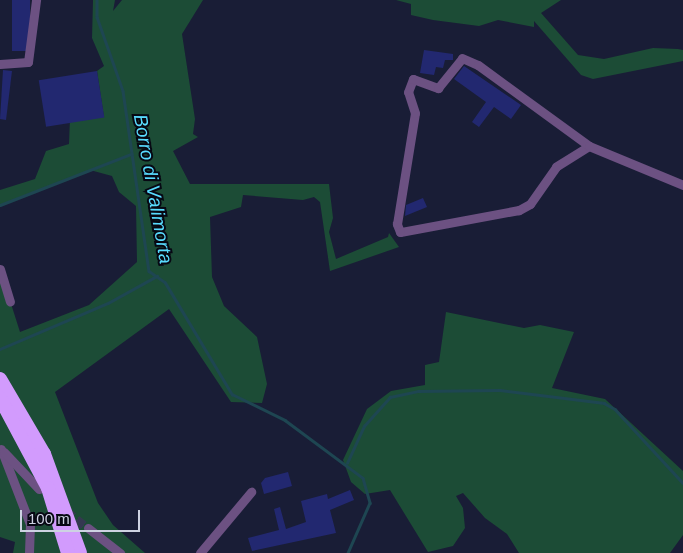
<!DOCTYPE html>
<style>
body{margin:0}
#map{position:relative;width:683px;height:553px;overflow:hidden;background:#191d36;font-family:Helvetica,sans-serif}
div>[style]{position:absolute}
.green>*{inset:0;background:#1c4c36}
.stream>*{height:2.5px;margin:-1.25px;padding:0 1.25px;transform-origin:1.25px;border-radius:1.25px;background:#1e4652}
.building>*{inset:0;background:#222870;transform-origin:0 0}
.minor-tunnel>*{height:9px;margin-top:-4.5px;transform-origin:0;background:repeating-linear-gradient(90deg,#343850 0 9px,transparent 0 13.5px)}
.minor>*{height:9px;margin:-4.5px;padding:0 4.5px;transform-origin:4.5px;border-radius:4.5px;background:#6c5182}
.highway>*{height:14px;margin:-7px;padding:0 7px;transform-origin:7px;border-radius:7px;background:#d29bfd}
span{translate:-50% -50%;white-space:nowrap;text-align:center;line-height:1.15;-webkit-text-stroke:4px #070813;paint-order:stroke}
.water-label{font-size:19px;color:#58dbfe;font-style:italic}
.scale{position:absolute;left:20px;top:510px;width:120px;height:22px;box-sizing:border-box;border:2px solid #cdd2e2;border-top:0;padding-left:6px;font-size:15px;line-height:18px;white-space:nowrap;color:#cdd2e2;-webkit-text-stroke:4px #070813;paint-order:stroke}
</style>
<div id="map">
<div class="green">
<i style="clip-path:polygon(93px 0,115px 0,113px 11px,122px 0,203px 0,182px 34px,195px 119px,193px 134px,198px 137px,173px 151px,190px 184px,329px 184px,333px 218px,329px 232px,336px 259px,388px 237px,389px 233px,399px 247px,330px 271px,320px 202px,314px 197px,303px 200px,243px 195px,241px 207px,210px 217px,212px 277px,224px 306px,257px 337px,267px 384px,262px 403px,231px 402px,169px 309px,55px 392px,98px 503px,113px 525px,145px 553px,80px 553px,0 379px,0 269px,20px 332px,89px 305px,137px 262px,136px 206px,119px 192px,112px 176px,90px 170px,0 205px,0 190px,35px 179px,46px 151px,69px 144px,70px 118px,104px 117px,97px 71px,104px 66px,92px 38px)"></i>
<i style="clip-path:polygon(396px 0,561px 0,541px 13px,578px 55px,604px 59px,653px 48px,678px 49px,683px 50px,683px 61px,593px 79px,581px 75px,534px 21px,534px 27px,498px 20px,479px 26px,433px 20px,411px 15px,411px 4px)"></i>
<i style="clip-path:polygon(446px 312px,524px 328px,540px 325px,574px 332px,552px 388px,605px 399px,683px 471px,683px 535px,670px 553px,519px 553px,507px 534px,485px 518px,463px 493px,456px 496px,463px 508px,465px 528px,453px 546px,428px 552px,390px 490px,365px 494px,351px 482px,343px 460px,367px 409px,391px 391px,425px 385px,425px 365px,439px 362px)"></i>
<i style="clip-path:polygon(0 398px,19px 430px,68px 553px,13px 553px,15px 542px,0 537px)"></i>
</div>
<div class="stream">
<i style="left:97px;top:0;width:17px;rotate:90deg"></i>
<i style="left:97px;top:17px;width:78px;rotate:70.6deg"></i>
<i style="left:123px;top:91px;width:182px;rotate:81.8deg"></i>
<i style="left:149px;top:271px;width:19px;rotate:35deg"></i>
<i style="left:165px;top:282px;width:131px;rotate:59.1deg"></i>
<i style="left:232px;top:394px;width:59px;rotate:26.1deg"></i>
<i style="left:285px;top:420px;width:97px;rotate:36.6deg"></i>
<i style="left:363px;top:478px;width:26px;rotate:74deg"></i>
<i style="left:370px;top:503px;width:55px;rotate:113.7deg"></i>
<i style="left:0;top:205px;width:141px;rotate:-21.3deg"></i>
<i style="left:0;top:349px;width:117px;rotate:-23.1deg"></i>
<i style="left:108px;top:303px;width:56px;rotate:-28.9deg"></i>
<i style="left:347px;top:463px;width:41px;rotate:-65.3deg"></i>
<i style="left:364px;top:426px;width:39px;rotate:-48deg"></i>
<i style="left:390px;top:397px;width:29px;rotate:-12deg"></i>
<i style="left:418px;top:391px;width:82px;rotate:-0.7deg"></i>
<i style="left:500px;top:390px;width:105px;rotate:7.1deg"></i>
<i style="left:604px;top:403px;width:13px;rotate:29deg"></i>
<i style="left:615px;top:409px;width:100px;rotate:47.4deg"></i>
</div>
<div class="building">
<i style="left:12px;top:0;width:18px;height:51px"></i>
<i style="clip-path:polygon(424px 50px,453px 54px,453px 60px,445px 60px,443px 68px,436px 67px,434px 75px,420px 73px)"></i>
<i style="clip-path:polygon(464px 66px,521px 105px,511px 119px,494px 107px,479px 127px,472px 122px,486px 102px,454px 79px)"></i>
<i style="clip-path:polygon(3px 70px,12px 71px,6px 120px,0 119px)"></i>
<i style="left:97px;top:71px;width:47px;height:59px;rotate:81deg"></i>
<i style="clip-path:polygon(423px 198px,427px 207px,405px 216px,406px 205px)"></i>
<i style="clip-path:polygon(288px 472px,292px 486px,264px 494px,261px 483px,265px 478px)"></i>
<i style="clip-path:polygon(350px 490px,354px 500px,330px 510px,336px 533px,252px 551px,248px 538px,279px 530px,274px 509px,280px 507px,286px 529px,306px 522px,301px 501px,327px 494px,328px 499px)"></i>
</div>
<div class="minor-tunnel">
<i style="left:66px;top:511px;width:28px;rotate:38deg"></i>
</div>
<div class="minor">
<i style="left:0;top:64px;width:28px;rotate:-4deg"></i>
<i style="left:28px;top:62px;width:63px;rotate:-82.6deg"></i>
<i style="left:589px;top:146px;width:39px;rotate:148deg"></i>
<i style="left:556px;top:167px;width:45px;rotate:125.1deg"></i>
<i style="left:530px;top:204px;width:13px;rotate:151deg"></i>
<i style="left:519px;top:210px;width:121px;rotate:169.5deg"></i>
<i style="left:400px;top:232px;width:9px;rotate:-111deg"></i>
<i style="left:397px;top:224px;width:112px;rotate:-80.8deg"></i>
<i style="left:415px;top:113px;width:22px;rotate:-108deg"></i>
<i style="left:408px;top:92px;width:14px;rotate:-69deg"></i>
<i style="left:413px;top:79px;width:27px;rotate:20deg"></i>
<i style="left:438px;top:88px;width:38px;rotate:-51deg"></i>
<i style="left:462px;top:58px;width:17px;rotate:24deg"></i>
<i style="left:478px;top:65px;width:137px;rotate:36.1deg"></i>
<i style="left:589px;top:146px;width:102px;rotate:22.5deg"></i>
<i style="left:0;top:269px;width:34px;rotate:73deg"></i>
<i style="left:1px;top:449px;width:80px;rotate:68.9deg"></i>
<i style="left:30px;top:524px;width:29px;rotate:92deg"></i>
<i style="left:4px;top:452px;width:51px;rotate:46.6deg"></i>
<i style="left:88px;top:528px;width:41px;rotate:38deg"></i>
<i style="left:200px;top:553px;width:80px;rotate:-50.1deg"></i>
</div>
<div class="highway">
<i style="left:0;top:379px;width:87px;rotate:59.6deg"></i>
<i style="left:44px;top:454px;width:105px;rotate:70deg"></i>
<i style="left:0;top:398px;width:102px;rotate:61.9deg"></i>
<i style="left:48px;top:488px;width:68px;rotate:72.9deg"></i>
</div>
<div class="water-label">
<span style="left:153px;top:189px;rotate:80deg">Borro di Valimorta</span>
</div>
<div class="scale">100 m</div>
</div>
